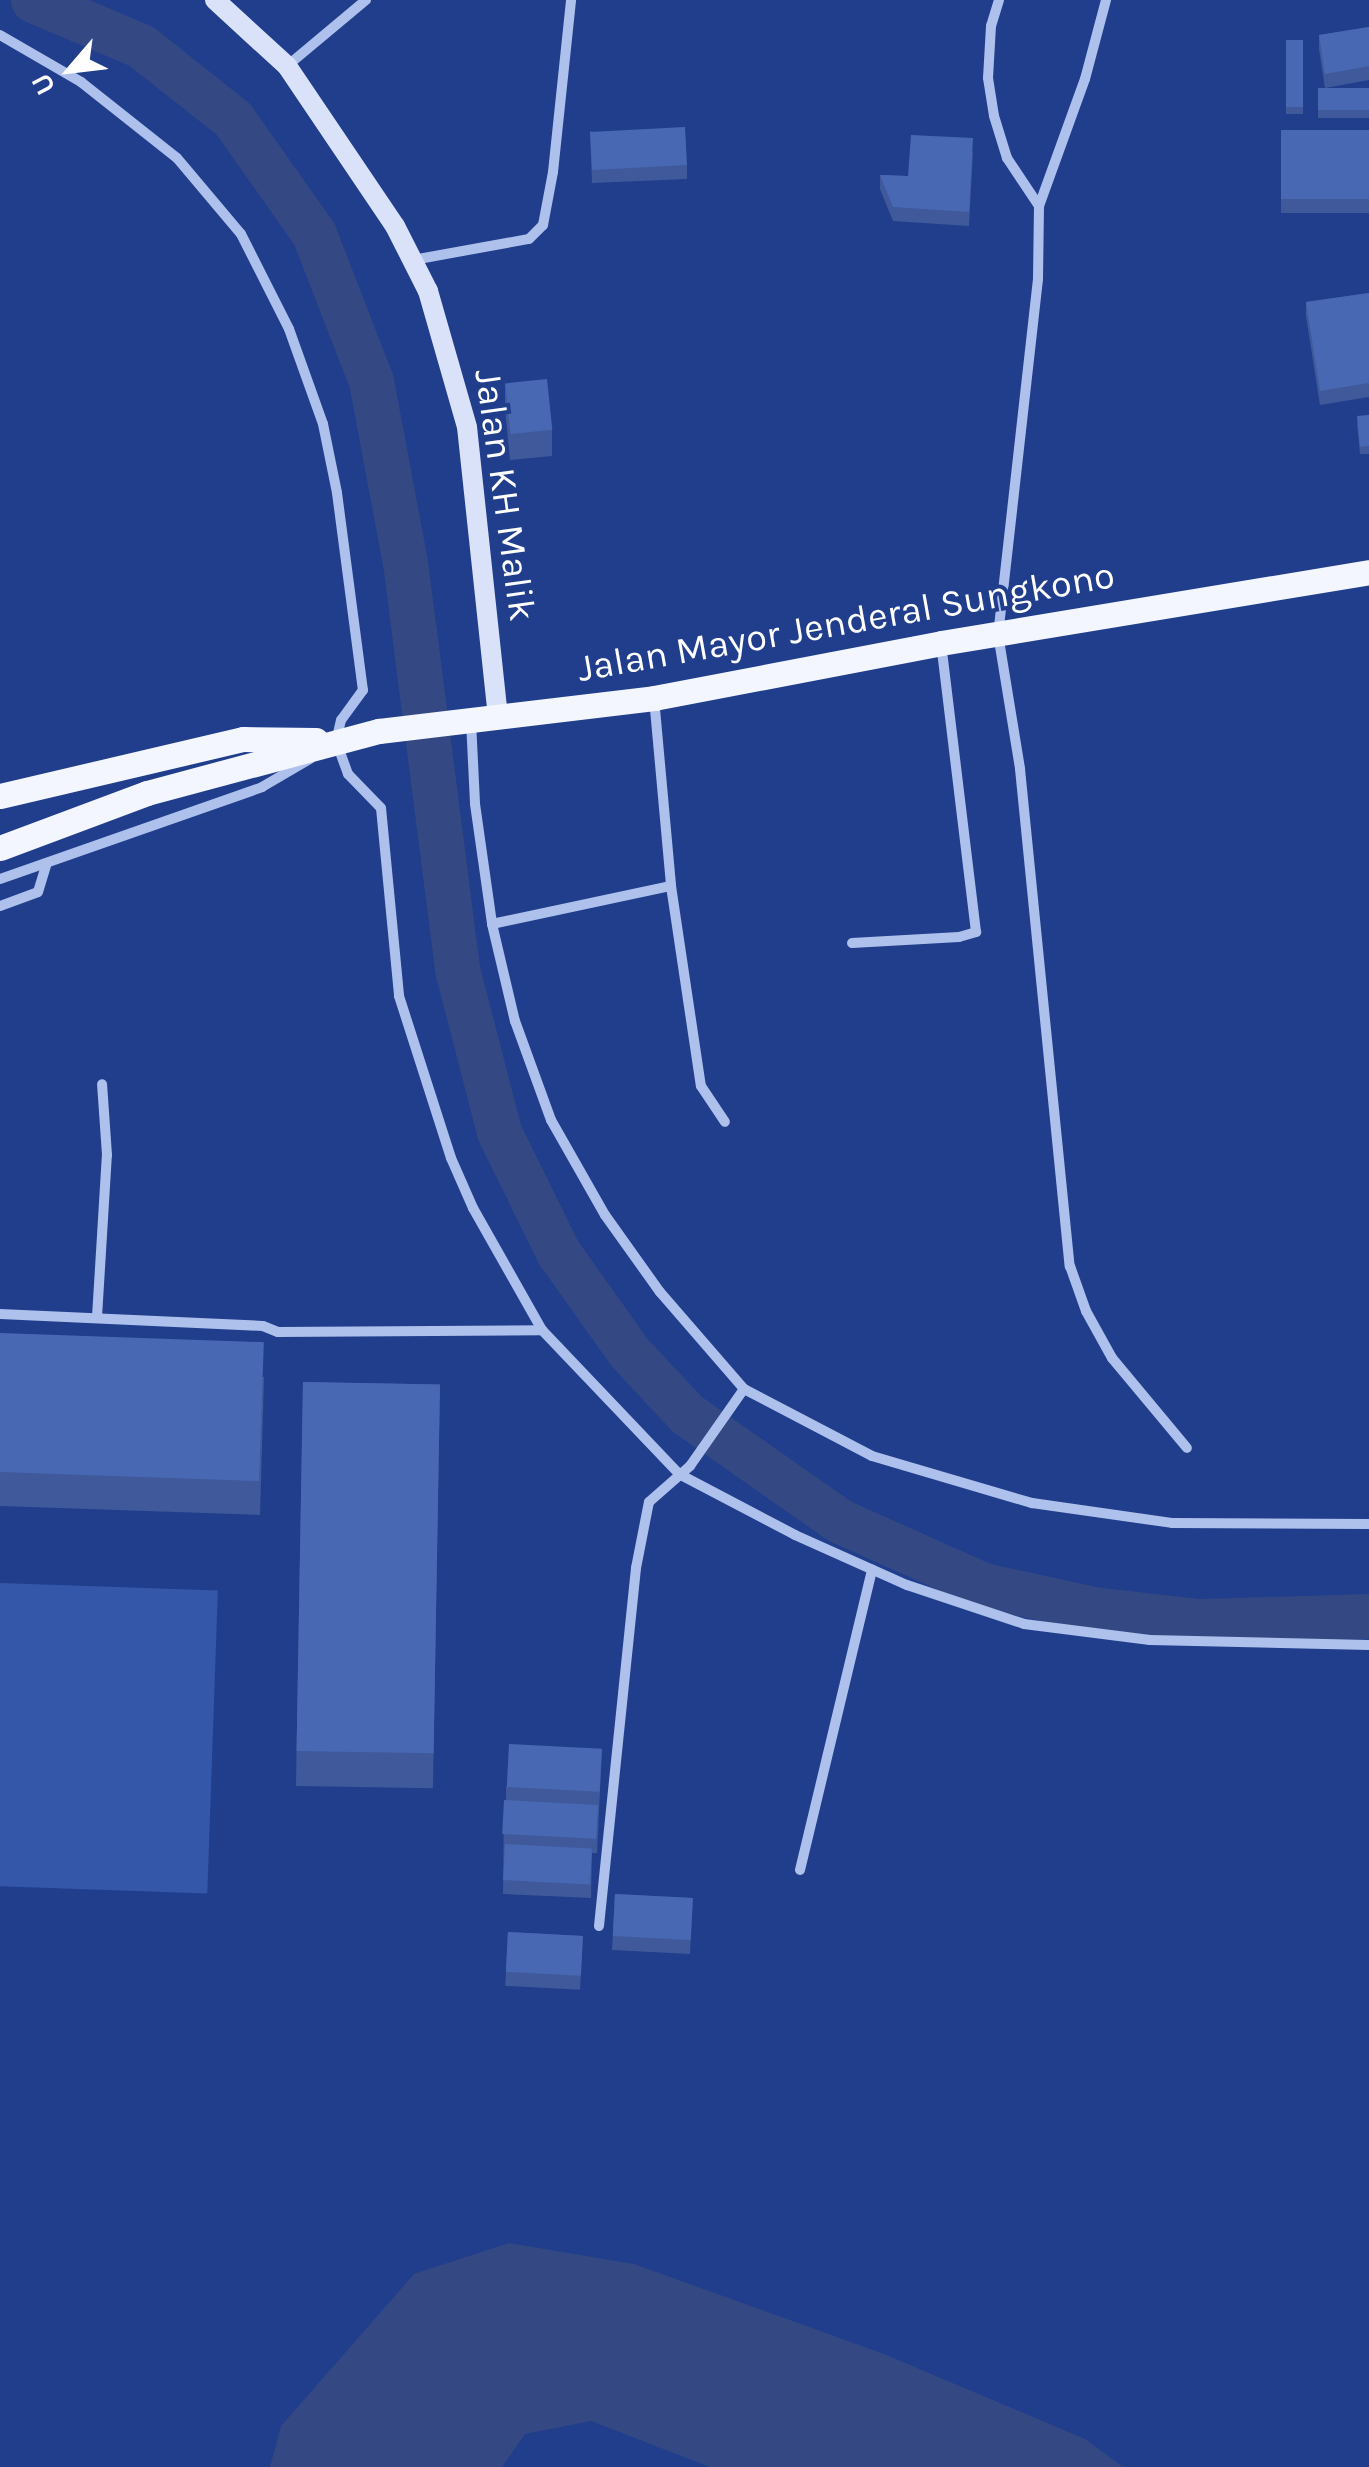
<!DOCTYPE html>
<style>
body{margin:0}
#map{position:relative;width:1369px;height:2467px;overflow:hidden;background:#203e8c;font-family:Karla,sans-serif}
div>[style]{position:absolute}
.green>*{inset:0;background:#3457aa;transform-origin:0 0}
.water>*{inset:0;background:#344983}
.canal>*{height:45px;margin:-22.5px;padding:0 22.5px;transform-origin:22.5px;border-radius:22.5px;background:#344983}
.street>*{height:10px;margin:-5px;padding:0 5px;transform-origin:5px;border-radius:5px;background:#aec0ec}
.secondary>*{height:20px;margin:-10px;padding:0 10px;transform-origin:10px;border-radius:10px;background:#dae2f9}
.primary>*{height:25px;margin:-12.5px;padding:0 12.5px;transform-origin:12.5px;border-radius:12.5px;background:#f3f6fe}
.wall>*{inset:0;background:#3f599b;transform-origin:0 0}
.building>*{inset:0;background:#4968b4;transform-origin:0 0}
span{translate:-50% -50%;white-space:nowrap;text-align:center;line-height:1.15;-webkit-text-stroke:8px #203e8c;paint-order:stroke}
.street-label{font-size:38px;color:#fff}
.north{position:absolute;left:20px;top:20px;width:100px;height:100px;-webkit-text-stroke:8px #203e8c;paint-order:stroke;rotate:242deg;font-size:28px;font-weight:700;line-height:40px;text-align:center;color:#fff}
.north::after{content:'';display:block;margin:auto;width:35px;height:45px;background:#fff;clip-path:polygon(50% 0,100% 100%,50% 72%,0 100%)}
</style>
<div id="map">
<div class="green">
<i style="left:0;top:1583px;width:218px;height:303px;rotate:2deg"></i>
</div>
<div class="water">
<i style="clip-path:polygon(509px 2243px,634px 2264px,884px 2354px,1085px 2439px,1123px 2467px,710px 2467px,591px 2421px,525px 2434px,502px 2467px,270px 2467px,281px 2426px,414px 2274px)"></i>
</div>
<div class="canal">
<i style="left:33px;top:0;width:117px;rotate:23.1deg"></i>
<i style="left:141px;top:46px;width:117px;rotate:38.4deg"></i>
<i style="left:233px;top:119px;width:141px;rotate:54.8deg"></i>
<i style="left:314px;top:234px;width:158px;rotate:68.8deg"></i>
<i style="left:371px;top:381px;width:184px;rotate:79.4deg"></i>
<i style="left:405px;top:562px;width:414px;rotate:82.7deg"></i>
<i style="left:458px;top:973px;width:164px;rotate:75.5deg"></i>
<i style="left:499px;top:1132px;width:134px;rotate:63.8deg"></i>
<i style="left:558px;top:1252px;width:123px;rotate:54.6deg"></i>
<i style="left:629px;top:1352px;width:85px;rotate:46.9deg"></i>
<i style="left:687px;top:1414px;width:187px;rotate:35deg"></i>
<i style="left:840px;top:1521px;width:157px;rotate:24.1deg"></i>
<i style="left:983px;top:1585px;width:113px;rotate:12.3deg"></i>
<i style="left:1093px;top:1609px;width:107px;rotate:6.5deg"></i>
<i style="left:1199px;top:1621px;width:170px;rotate:-1.7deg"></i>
</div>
<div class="street">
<i style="left:999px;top:0;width:27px;rotate:107deg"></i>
<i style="left:991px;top:26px;width:52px;rotate:93.3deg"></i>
<i style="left:988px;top:78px;width:38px;rotate:81deg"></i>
<i style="left:994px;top:116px;width:44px;rotate:72.8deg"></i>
<i style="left:1007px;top:158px;width:58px;rotate:56.3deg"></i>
<i style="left:1039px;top:206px;width:73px;rotate:90.8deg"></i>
<i style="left:1038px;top:279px;width:357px;rotate:96.4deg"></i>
<i style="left:998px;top:634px;width:137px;rotate:80.7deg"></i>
<i style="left:1020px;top:769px;width:500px;rotate:84.3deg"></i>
<i style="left:1070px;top:1266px;width:48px;rotate:70.4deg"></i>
<i style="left:1086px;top:1311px;width:54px;rotate:61deg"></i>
<i style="left:1112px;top:1358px;width:117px;rotate:50.2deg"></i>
<i style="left:0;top:35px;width:94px;rotate:30.1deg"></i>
<i style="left:81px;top:82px;width:122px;rotate:38.4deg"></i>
<i style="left:177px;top:158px;width:99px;rotate:49.9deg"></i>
<i style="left:241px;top:234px;width:106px;rotate:63.2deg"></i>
<i style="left:289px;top:329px;width:101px;rotate:70.3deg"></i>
<i style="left:323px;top:424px;width:70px;rotate:78.5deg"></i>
<i style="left:337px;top:493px;width:199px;rotate:82.5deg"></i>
<i style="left:363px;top:690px;width:37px;rotate:126deg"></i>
<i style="left:341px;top:720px;width:22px;rotate:103deg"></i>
<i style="left:336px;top:741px;width:35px;rotate:70deg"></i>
<i style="left:348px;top:774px;width:47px;rotate:45.9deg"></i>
<i style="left:381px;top:808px;width:189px;rotate:84.5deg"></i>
<i style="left:399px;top:996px;width:170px;rotate:72.2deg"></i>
<i style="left:451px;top:1158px;width:55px;rotate:66.3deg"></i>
<i style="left:473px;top:1208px;width:140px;rotate:60.5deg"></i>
<i style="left:542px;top:1330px;width:199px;rotate:46.4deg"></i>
<i style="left:679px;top:1474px;width:131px;rotate:27.7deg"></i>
<i style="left:795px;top:1535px;width:123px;rotate:24.1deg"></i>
<i style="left:907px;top:1585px;width:123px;rotate:18.4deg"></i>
<i style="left:1024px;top:1624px;width:127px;rotate:7.2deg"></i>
<i style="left:1150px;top:1640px;width:219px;rotate:1.3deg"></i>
<i style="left:287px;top:66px;width:103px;rotate:-39.9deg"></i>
<i style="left:1039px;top:206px;width:135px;rotate:-70.1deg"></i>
<i style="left:1085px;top:79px;width:82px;rotate:-75.1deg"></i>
<i style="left:413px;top:260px;width:118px;rotate:-10.3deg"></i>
<i style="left:529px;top:239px;width:20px;rotate:-45deg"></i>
<i style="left:543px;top:225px;width:54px;rotate:-79.3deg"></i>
<i style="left:553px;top:172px;width:173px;rotate:-84deg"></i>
<i style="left:654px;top:698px;width:189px;rotate:84.8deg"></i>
<i style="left:471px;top:721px;width:83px;rotate:87.2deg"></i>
<i style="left:475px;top:804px;width:121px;rotate:81.9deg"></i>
<i style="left:492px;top:924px;width:100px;rotate:76.7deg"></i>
<i style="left:515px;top:1021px;width:105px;rotate:70deg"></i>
<i style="left:551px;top:1120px;width:109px;rotate:60.4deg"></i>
<i style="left:605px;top:1215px;width:95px;rotate:54.5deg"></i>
<i style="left:660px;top:1292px;width:128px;rotate:49.1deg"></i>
<i style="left:744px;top:1389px;width:144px;rotate:27.6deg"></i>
<i style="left:872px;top:1456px;width:167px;rotate:16.4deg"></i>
<i style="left:1032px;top:1503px;width:141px;rotate:8.1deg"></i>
<i style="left:1172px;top:1523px;width:197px;rotate:0.3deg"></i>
<i style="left:0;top:879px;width:278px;rotate:-19.3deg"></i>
<i style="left:262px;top:787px;width:56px;rotate:-30.3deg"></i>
<i style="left:0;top:906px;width:40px;rotate:-20.2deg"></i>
<i style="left:38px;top:892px;width:30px;rotate:-73deg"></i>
<i style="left:492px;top:924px;width:183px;rotate:-12deg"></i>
<i style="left:671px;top:886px;width:202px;rotate:81.5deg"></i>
<i style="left:701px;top:1086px;width:43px;rotate:56.3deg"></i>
<i style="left:852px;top:943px;width:107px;rotate:-3.2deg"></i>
<i style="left:959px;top:937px;width:18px;rotate:-16deg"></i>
<i style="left:976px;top:932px;width:290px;rotate:-96.9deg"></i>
<i style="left:0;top:1314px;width:263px;rotate:2.6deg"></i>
<i style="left:263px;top:1326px;width:16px;rotate:22deg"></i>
<i style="left:278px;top:1332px;width:264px;rotate:-0.4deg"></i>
<i style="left:97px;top:1317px;width:162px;rotate:-86.5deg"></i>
<i style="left:107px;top:1155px;width:71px;rotate:-94deg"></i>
<i style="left:800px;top:1870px;width:309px;rotate:-76.5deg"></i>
<i style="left:599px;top:1926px;width:360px;rotate:-84.1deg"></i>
<i style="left:636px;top:1568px;width:67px;rotate:-78.9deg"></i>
<i style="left:649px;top:1502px;width:55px;rotate:-41.3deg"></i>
<i style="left:690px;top:1466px;width:94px;rotate:-55deg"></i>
</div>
<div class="secondary">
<i style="left:215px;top:0;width:98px;rotate:42.5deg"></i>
<i style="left:287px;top:66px;width:193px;rotate:56deg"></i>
<i style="left:395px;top:226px;width:73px;rotate:63.1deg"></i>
<i style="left:428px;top:291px;width:141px;rotate:74deg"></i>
<i style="left:467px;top:427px;width:291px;rotate:83.9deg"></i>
</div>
<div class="primary">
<i style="left:0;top:796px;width:250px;rotate:-13.2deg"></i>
<i style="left:243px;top:739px;width:73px;rotate:0.8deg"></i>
<i style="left:0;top:848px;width:157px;rotate:-20.5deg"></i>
<i style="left:147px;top:793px;width:240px;rotate:-15deg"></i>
<i style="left:379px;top:731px;width:277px;rotate:-6.8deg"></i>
<i style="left:654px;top:698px;width:292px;rotate:-10.8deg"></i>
<i style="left:941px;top:643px;width:434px;rotate:-9.4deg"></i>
</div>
<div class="wall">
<i style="clip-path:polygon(1369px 27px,1369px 80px,1325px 88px,1319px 49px,1319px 35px)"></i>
<i style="left:1286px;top:40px;width:17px;height:74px"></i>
<i style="left:1369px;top:88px;width:30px;height:51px;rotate:90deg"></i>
<i style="left:1281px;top:130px;width:88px;height:83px"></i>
<i style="clip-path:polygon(590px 131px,687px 165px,687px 179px,592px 183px)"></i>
<i style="clip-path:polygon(973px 152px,969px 226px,893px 221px,880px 189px,880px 175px,908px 176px)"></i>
<i style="clip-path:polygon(1369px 293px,1369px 397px,1320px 405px,1306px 316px,1306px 302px)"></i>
<i style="clip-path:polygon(505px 383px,552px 430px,552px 456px,510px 460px,505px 409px)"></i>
<i style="clip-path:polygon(1369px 415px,1369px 454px,1360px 454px,1357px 423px)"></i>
<i style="clip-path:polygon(0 1333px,264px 1377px,260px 1515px,0 1506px)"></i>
<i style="left:303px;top:1382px;width:137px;height:404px;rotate:1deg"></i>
<i style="clip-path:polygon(602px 1749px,597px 1853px,592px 1853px,591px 1898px,503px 1894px,504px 1800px,506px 1800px,506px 1787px)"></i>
<i style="left:615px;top:1894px;width:78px;height:56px;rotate:3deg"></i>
<i style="left:508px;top:1932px;width:75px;height:54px;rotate:3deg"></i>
</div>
<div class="building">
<i style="clip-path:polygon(1369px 27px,1369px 66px,1325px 74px,1319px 35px)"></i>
<i style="left:1286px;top:40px;width:17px;height:67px"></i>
<i style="left:1369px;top:88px;width:22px;height:51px;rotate:90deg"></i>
<i style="left:685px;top:127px;width:38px;height:95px;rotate:87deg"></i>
<i style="left:1281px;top:130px;width:88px;height:69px"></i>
<i style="clip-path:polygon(911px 135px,973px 138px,969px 212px,893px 207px,880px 175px,908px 176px)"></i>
<i style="clip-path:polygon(1369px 293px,1369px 383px,1320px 391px,1306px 302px)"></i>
<i style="left:547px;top:379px;width:51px;height:42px;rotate:84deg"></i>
<i style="clip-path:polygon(1369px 415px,1369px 446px,1360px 447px,1357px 416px)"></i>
<i style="left:0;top:1333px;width:264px;height:139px;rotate:2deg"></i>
<i style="left:303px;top:1382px;width:137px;height:369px;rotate:1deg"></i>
<i style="left:509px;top:1744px;width:93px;height:43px;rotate:3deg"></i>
<i style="left:504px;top:1800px;width:94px;height:34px;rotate:3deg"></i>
<i style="left:505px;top:1844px;width:87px;height:36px;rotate:3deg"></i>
<i style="left:615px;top:1894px;width:78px;height:42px;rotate:3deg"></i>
<i style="left:508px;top:1932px;width:75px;height:40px;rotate:3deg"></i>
</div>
<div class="street-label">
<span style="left:505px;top:495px;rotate:82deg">Jalan KH Malik</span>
<span style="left:846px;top:622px;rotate:-10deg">Jalan Mayor Jenderal Sungkono</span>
</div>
<div class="north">U</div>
</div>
